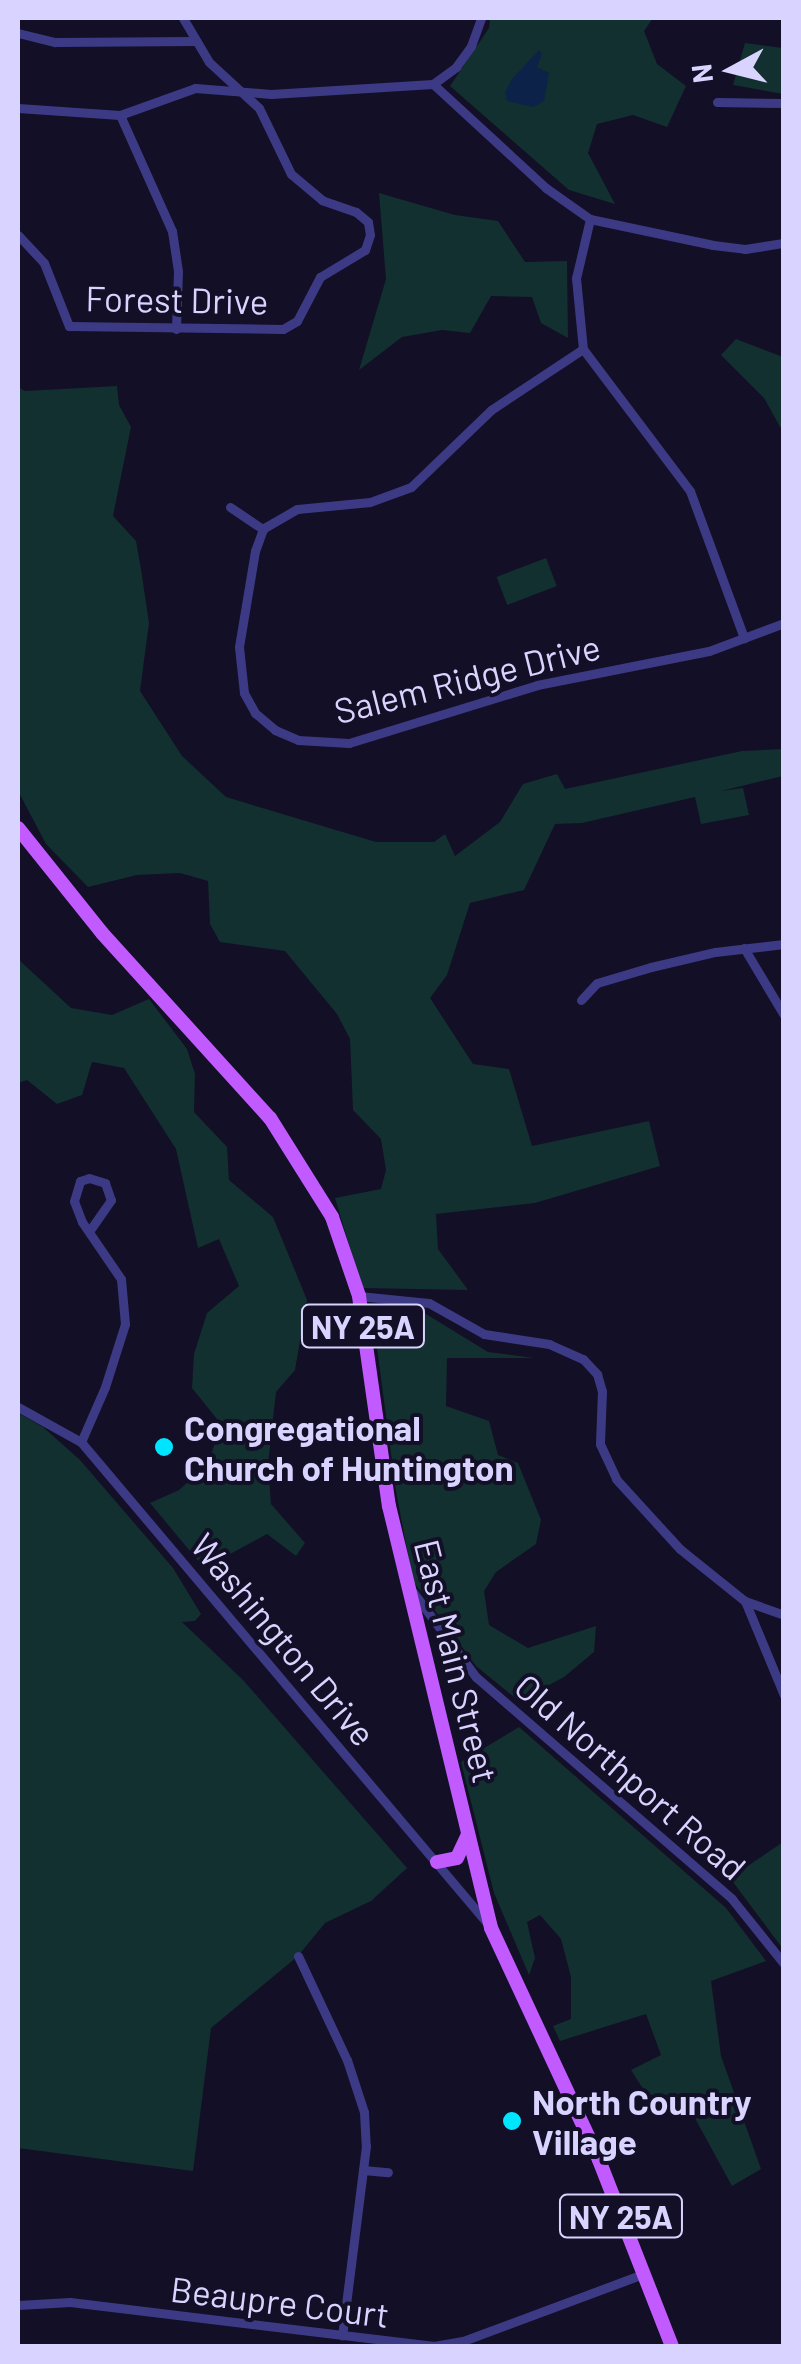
<!DOCTYPE html>
<style>
body{margin:0}
#map{position:relative;width:801px;height:2364px;overflow:hidden;background:#130f26;font-family:Barlow,sans-serif}
div>[style]{position:absolute}
.green>*{inset:0;background:#12302f;transform-origin:0 0}
.water>*{inset:0;background:#0c2248}
.street>*{height:9px;margin:-4.5px;padding:0 4.5px;transform-origin:4.5px;border-radius:4.5px;background:#3d3a85}
.primary>*{height:14px;margin:-7px;padding:0 7px;transform-origin:7px;border-radius:7px;background:#c25bff}
.dots>*{width:28px;height:28px;translate:-50% -50%;box-sizing:border-box;border:5px solid #130f26;border-radius:50%}
span{translate:-50% -50%;white-space:nowrap;text-align:center;line-height:1.15;-webkit-text-stroke:8px #130f26;paint-order:stroke}
.shield-label span{padding:2px 8px;background:#130f26;border:2px solid;border-radius:8px;-webkit-text-stroke-width:0}
.shield-label{font-size:32px;color:#d9d4ff;font-weight:700}
.street-label{font-size:35px;color:#d9d4ff}
.poi-label{font-size:35px;color:#d9d4ff;font-weight:700}
.left{translate:0 -50%;text-align:left}
.frame{position:absolute;inset:0;border:20px solid #d9d4ff;pointer-events:none}
.north{position:absolute;left:681px;top:20px;width:100px;height:100px;-webkit-text-stroke:8px #130f26;paint-order:stroke;rotate:263deg;font-size:28px;font-weight:700;line-height:40px;text-align:center;color:#d9d4ff}
.north::after{content:'';display:block;margin:auto;width:35px;height:45px;background:#d9d4ff;clip-path:polygon(50% 0,100% 100%,50% 72%,0 100%)}
</style>
<div id="map">
<div class="green">
<i style="clip-path:polygon(490px 18px,653px 18px,644px 31px,657px 64px,686px 86px,667px 127px,633px 115px,597px 124px,588px 153px,615px 204px,569px 190px,450px 86px,489px 28px)"></i>
<i style="clip-path:polygon(745px 43px,783px 48px,783px 94px,733px 85px)"></i>
<i style="clip-path:polygon(379px 193px,455px 215px,498px 221px,525px 262px,567px 261px,568px 338px,541px 323px,532px 297px,491px 296px,470px 333px,442px 330px,402px 337px,359px 370px,386px 279px)"></i>
<i style="clip-path:polygon(736px 339px,783px 357px,783px 432px,764px 398px,721px 355px)"></i>
<i style="clip-path:polygon(117px 386px,119px 405px,131px 427px,113px 516px,136px 541px,141px 569px,149px 623px,140px 691px,182px 756px,226px 797px,376px 842px,434px 842px,445px 834px,455px 856px,500px 822px,523px 784px,557px 774px,565px 789px,742px 751px,783px 749px,783px 776px,721px 791px,743px 788px,749px 815px,701px 824px,695px 797px,582px 823px,555px 824px,524px 890px,470px 903px,447px 975px,430px 998px,473px 1064px,509px 1069px,532px 1146px,649px 1121px,660px 1166px,535px 1203px,436px 1214px,438px 1249px,468px 1290px,362px 1288px,335px 1198px,381px 1189px,386px 1170px,381px 1139px,353px 1110px,350px 1039px,337px 1014px,285px 951px,220px 942px,210px 924px,208px 881px,180px 873px,137px 875px,88px 887px,46px 844px,18px 791px,18px 387px,25px 391px)"></i>
<i style="left:546px;top:558px;width:30px;height:53px;rotate:69deg"></i>
<i style="clip-path:polygon(18px 959px,71px 1008px,112px 1015px,149px 999px,187px 1049px,195px 1074px,194px 1112px,227px 1147px,229px 1180px,273px 1217px,307px 1300px,295px 1370px,276px 1392px,268px 1464px,271px 1504px,305px 1543px,296px 1556px,267px 1534px,204px 1568px,150px 1503px,179px 1490px,208px 1464px,221px 1424px,192px 1388px,194px 1354px,207px 1313px,239px 1286px,219px 1239px,198px 1248px,176px 1149px,124px 1068px,92px 1062px,82px 1095px,57px 1104px,27px 1080px,18px 1083px)"></i>
<i style="clip-path:polygon(413px 1306px,488px 1352px,534px 1358px,447px 1358px,446px 1406px,489px 1421px,498px 1455px,518px 1463px,541px 1520px,536px 1544px,496px 1572px,484px 1591px,489px 1625px,528px 1648px,596px 1626px,594px 1652px,564px 1677px,519px 1701px,476px 1666px,413px 1581px,396px 1491px,372px 1310px)"></i>
<i style="clip-path:polygon(18px 1413px,43px 1427px,80px 1460px,173px 1568px,201px 1614px,195px 1621px,182px 1622px,243px 1680px,407px 1868px,371px 1901px,325px 1923px,298px 1956px,211px 2028px,193px 2171px,18px 2148px)"></i>
<i style="clip-path:polygon(519px 1727px,726px 1908px,766px 1961px,711px 1981px,721px 2056px,761px 2169px,732px 2186px,690px 2109px,658px 2112px,631px 2070px,661px 2055px,646px 2014px,560px 2041px,553px 2026px,571px 2019px,571px 1977px,561px 1939px,540px 1915px,527px 1922px,535px 1958px,529px 1975px,494px 1893px,461px 1762px)"></i>
<i style="clip-path:polygon(783px 1842px,783px 1949px,730px 1878px)"></i>
</div>
<div class="water">
<i style="clip-path:polygon(539px 50px,542px 54px,537px 67px,549px 73px,544px 101px,533px 107px,507px 101px,505px 92px,512px 79px)"></i>
</div>
<div class="street">
<i style="left:18px;top:33px;width:38px;rotate:14deg"></i>
<i style="left:55px;top:42px;width:141px;rotate:-0.4deg"></i>
<i style="left:433px;top:84px;width:154px;rotate:42.6deg"></i>
<i style="left:546px;top:188px;width:54px;rotate:35.2deg"></i>
<i style="left:590px;top:219px;width:126px;rotate:11.9deg"></i>
<i style="left:713px;top:245px;width:32px;rotate:7deg"></i>
<i style="left:745px;top:249px;width:39px;rotate:-9deg"></i>
<i style="left:717px;top:102px;width:67px;rotate:0.9deg"></i>
<i style="left:18px;top:108px;width:102px;rotate:3.9deg"></i>
<i style="left:120px;top:115px;width:80px;rotate:-19.8deg"></i>
<i style="left:195px;top:88px;width:76px;rotate:4.5deg"></i>
<i style="left:271px;top:94px;width:162px;rotate:-3.5deg"></i>
<i style="left:433px;top:84px;width:29px;rotate:-36deg"></i>
<i style="left:456px;top:67px;width:26px;rotate:-54deg"></i>
<i style="left:471px;top:46px;width:30px;rotate:-70deg"></i>
<i style="left:120px;top:115px;width:127px;rotate:65.9deg"></i>
<i style="left:172px;top:231px;width:40px;rotate:81.5deg"></i>
<i style="left:178px;top:271px;width:58px;rotate:92deg"></i>
<i style="left:590px;top:219px;width:61px;rotate:103.3deg"></i>
<i style="left:576px;top:278px;width:71px;rotate:84.4deg"></i>
<i style="left:583px;top:349px;width:178px;rotate:53deg"></i>
<i style="left:690px;top:491px;width:157px;rotate:69.8deg"></i>
<i style="left:18px;top:235px;width:38px;rotate:47deg"></i>
<i style="left:44px;top:263px;width:68px;rotate:68.4deg"></i>
<i style="left:69px;top:326px;width:214px;rotate:0.8deg"></i>
<i style="left:283px;top:329px;width:16px;rotate:-30deg"></i>
<i style="left:297px;top:321px;width:50px;rotate:-62.4deg"></i>
<i style="left:320px;top:277px;width:52px;rotate:-31deg"></i>
<i style="left:365px;top:250px;width:16px;rotate:-72deg"></i>
<i style="left:370px;top:235px;width:13px;rotate:-99deg"></i>
<i style="left:368px;top:222px;width:16px;rotate:-140deg"></i>
<i style="left:356px;top:212px;width:36px;rotate:-161deg"></i>
<i style="left:322px;top:200px;width:40px;rotate:-140deg"></i>
<i style="left:291px;top:174px;width:73px;rotate:-115.9deg"></i>
<i style="left:259px;top:108px;width:68px;rotate:-137.4deg"></i>
<i style="left:209px;top:62px;width:51px;rotate:-120.6deg"></i>
<i style="left:583px;top:349px;width:110px;rotate:146.5deg"></i>
<i style="left:491px;top:410px;width:111px;rotate:136.1deg"></i>
<i style="left:411px;top:487px;width:44px;rotate:159.9deg"></i>
<i style="left:370px;top:502px;width:73px;rotate:174.5deg"></i>
<i style="left:297px;top:509px;width:39px;rotate:150deg"></i>
<i style="left:263px;top:529px;width:23px;rotate:110deg"></i>
<i style="left:255px;top:551px;width:97px;rotate:99.5deg"></i>
<i style="left:239px;top:647px;width:46px;rotate:83.8deg"></i>
<i style="left:244px;top:693px;width:23px;rotate:61deg"></i>
<i style="left:255px;top:713px;width:26px;rotate:40deg"></i>
<i style="left:275px;top:730px;width:25px;rotate:23deg"></i>
<i style="left:298px;top:740px;width:51px;rotate:3.4deg"></i>
<i style="left:349px;top:743px;width:197px;rotate:-17.1deg"></i>
<i style="left:537px;top:685px;width:175px;rotate:-11.2deg"></i>
<i style="left:709px;top:651px;width:80px;rotate:-20.5deg"></i>
<i style="left:230px;top:507px;width:40px;rotate:34deg"></i>
<i style="left:744px;top:948px;width:78px;rotate:59.2deg"></i>
<i style="left:581px;top:1000px;width:23px;rotate:-47deg"></i>
<i style="left:597px;top:983px;width:56px;rotate:-16.5deg"></i>
<i style="left:651px;top:967px;width:66px;rotate:-13.2deg"></i>
<i style="left:715px;top:952px;width:69px;rotate:-6.6deg"></i>
<i style="left:359px;top:1296px;width:70px;rotate:5.7deg"></i>
<i style="left:429px;top:1303px;width:63px;rotate:29.4deg"></i>
<i style="left:484px;top:1334px;width:66px;rotate:8.7deg"></i>
<i style="left:549px;top:1344px;width:37px;rotate:24deg"></i>
<i style="left:583px;top:1359px;width:21px;rotate:47deg"></i>
<i style="left:597px;top:1374px;width:18px;rotate:74deg"></i>
<i style="left:602px;top:1391px;width:53px;rotate:92.2deg"></i>
<i style="left:600px;top:1444px;width:38px;rotate:65deg"></i>
<i style="left:616px;top:1479px;width:95px;rotate:47.6deg"></i>
<i style="left:680px;top:1549px;width:83px;rotate:38.7deg"></i>
<i style="left:745px;top:1601px;width:41px;rotate:19.7deg"></i>
<i style="left:18px;top:1407px;width:72px;rotate:29.1deg"></i>
<i style="left:81px;top:1442px;width:629px;rotate:49.83deg"></i>
<i style="left:81px;top:1442px;width:60px;rotate:-66.4deg"></i>
<i style="left:105px;top:1387px;width:66px;rotate:-72.4deg"></i>
<i style="left:125px;top:1324px;width:45px;rotate:-95.1deg"></i>
<i style="left:121px;top:1279px;width:69px;rotate:-124.4deg"></i>
<i style="left:82px;top:1222px;width:22px;rotate:-111deg"></i>
<i style="left:74px;top:1201px;width:21px;rotate:-73deg"></i>
<i style="left:80px;top:1181px;width:9px;rotate:-18deg"></i>
<i style="left:89px;top:1178px;width:17px;rotate:17deg"></i>
<i style="left:105px;top:1183px;width:18px;rotate:71deg"></i>
<i style="left:111px;top:1200px;width:37px;rotate:125deg"></i>
<i style="left:413px;top:1592px;width:106px;rotate:53.5deg"></i>
<i style="left:476px;top:1677px;width:339px;rotate:40.9deg"></i>
<i style="left:732px;top:1899px;width:83px;rotate:51.3deg"></i>
<i style="left:745px;top:1601px;width:102px;rotate:67.5deg"></i>
<i style="left:298px;top:1956px;width:115px;rotate:64.8deg"></i>
<i style="left:347px;top:2060px;width:55px;rotate:71.9deg"></i>
<i style="left:364px;top:2112px;width:34px;rotate:87deg"></i>
<i style="left:366px;top:2146px;width:191px;rotate:97.2deg"></i>
<i style="left:363px;top:2170px;width:25px;rotate:5deg"></i>
<i style="left:18px;top:2305px;width:52px;rotate:-3.3deg"></i>
<i style="left:70px;top:2302px;width:367px;rotate:6.9deg"></i>
<i style="left:434px;top:2346px;width:29px;rotate:-10deg"></i>
<i style="left:463px;top:2341px;width:192px;rotate:-20.4deg"></i>
</div>
<div class="primary">
<i style="left:18px;top:828px;width:134px;rotate:51.3deg"></i>
<i style="left:102px;top:933px;width:250px;rotate:47.8deg"></i>
<i style="left:270px;top:1118px;width:117px;rotate:57.9deg"></i>
<i style="left:332px;top:1217px;width:83px;rotate:71.1deg"></i>
<i style="left:359px;top:1296px;width:212px;rotate:81.9deg"></i>
<i style="left:389px;top:1506px;width:434px;rotate:76.4deg"></i>
<i style="left:491px;top:1928px;width:256px;rotate:65deg"></i>
<i style="left:599px;top:2160px;width:200px;rotate:68.6deg"></i>
<i style="left:437px;top:1862px;width:20px;rotate:-11deg"></i>
<i style="left:457px;top:1858px;width:26px;rotate:-65deg"></i>
</div>
<div class="dots">
<i style="left:164px;top:1447px;background:#00e5ff"></i>
<i style="left:512px;top:2121px;background:#00e5ff"></i>
</div>
<div class="shield-label">
<span style="left:363px;top:1326px">NY 25A</span>
<span style="left:621px;top:2216px">NY 25A</span>
</div>
<div class="street-label">
<span style="left:177px;top:299px;rotate:1deg">Forest Drive</span>
<span style="left:467px;top:678px;rotate:-14deg">Salem Ridge Drive</span>
<span style="left:284px;top:1639px;rotate:50deg">Washington Drive</span>
<span style="left:457px;top:1661px;rotate:76deg">East Main Street</span>
<span style="left:631px;top:1776px;rotate:41deg">Old Northport Road</span>
<span style="left:280px;top:2301px;rotate:7deg">Beaupre Court</span>
</div>
<div class="poi-label">
<span class="left" style="left:184px;top:1447px">Congregational<br>Church of Huntington</span>
<span class="left" style="left:532px;top:2121px">North Country<br>Village</span>
</div>
<div class="frame"></div>
<div class="north">N</div>
</div>
